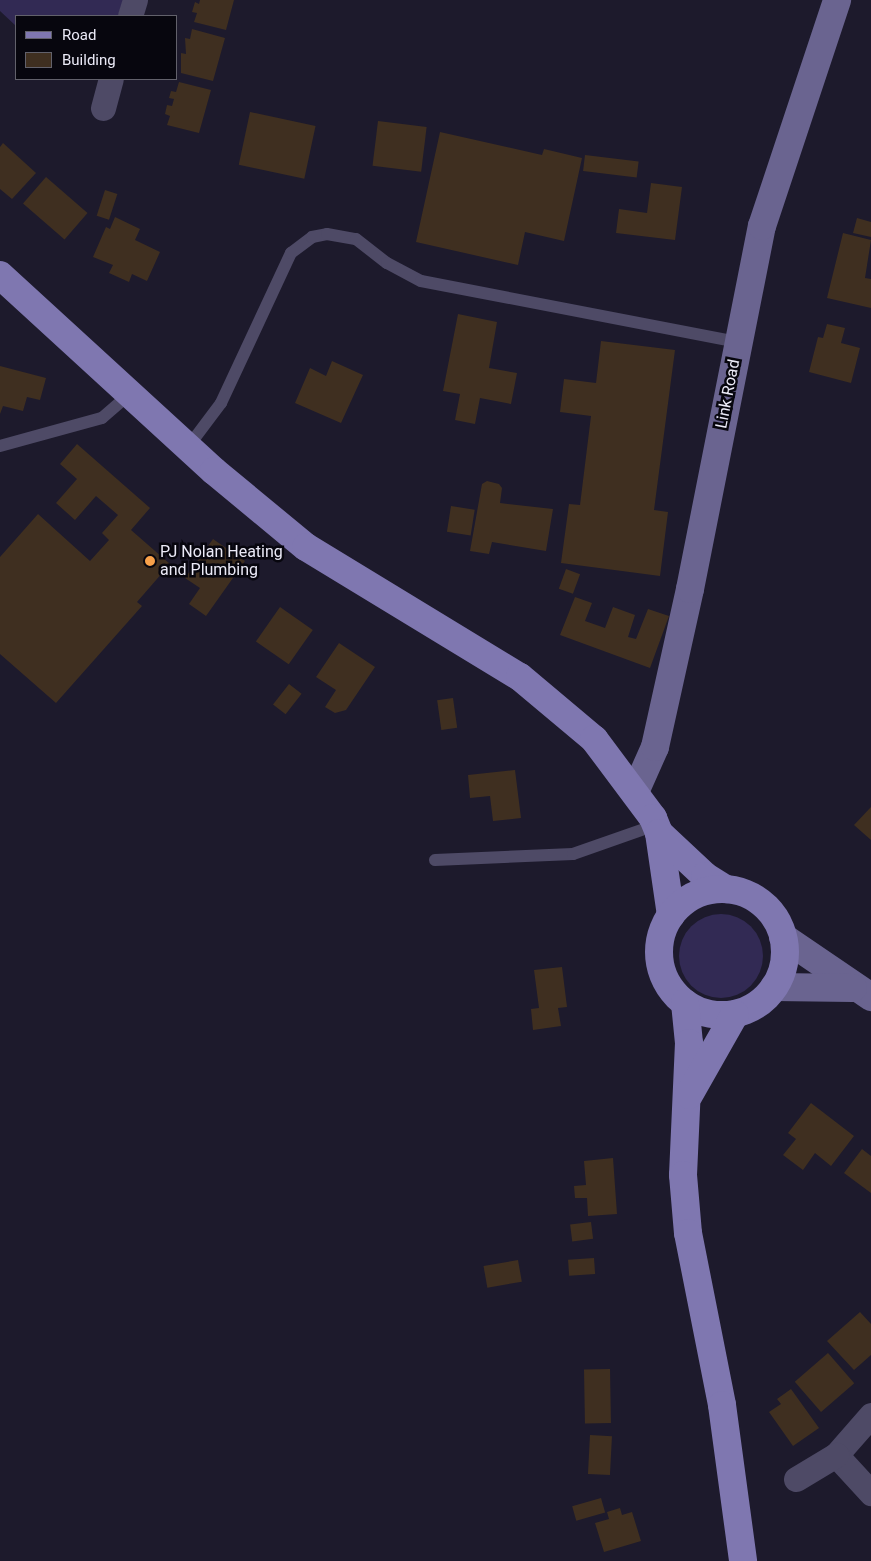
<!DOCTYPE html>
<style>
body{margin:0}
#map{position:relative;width:871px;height:1561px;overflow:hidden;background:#1d1a2c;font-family:Roboto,sans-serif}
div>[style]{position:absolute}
.green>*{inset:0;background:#322a54}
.round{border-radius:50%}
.building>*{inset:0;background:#3f2f20;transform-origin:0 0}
.lane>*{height:12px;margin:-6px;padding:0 6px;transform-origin:6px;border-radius:6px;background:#4e4a66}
.street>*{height:25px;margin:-12.5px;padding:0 12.5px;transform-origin:12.5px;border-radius:12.5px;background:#4e4a66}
.secondary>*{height:28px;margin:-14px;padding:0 14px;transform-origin:14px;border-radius:14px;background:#6a6490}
.primary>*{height:28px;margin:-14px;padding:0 14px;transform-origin:14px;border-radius:14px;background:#7f77b0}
.primary>.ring{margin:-14px;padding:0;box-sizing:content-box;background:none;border:28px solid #7f77b0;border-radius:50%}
.dots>*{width:14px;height:14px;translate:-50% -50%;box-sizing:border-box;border:2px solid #07060e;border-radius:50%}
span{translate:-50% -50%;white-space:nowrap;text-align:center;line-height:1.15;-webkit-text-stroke:5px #07060e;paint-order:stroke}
.street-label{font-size:16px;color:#ebeaf7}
.poi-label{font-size:16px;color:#ebeaf7}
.left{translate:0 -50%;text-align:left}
.legend{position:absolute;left:15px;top:15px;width:162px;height:65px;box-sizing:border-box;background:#07060e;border:1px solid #62616b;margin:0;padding:6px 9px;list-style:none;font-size:15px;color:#ebeaf7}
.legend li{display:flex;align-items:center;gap:10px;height:25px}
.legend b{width:25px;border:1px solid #62616b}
</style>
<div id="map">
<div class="green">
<i style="clip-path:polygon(0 0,123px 0,118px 16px,16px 16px,16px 26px,0 11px)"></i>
<i class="round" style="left:679px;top:914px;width:84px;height:84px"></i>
</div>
<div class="building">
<i style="clip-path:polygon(200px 0,234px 0,226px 30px,194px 22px,197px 13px,192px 12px,195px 2px,199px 4px)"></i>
<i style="clip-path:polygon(192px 29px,225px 38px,213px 81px,181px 73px,181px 53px,186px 54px,185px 38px,190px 39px)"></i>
<i style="clip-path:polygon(179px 82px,211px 90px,199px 133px,167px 125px,170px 116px,165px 114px,167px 105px,172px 106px,174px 99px,169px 98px,171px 91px,176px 92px)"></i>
<i style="left:250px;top:112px;width:67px;height:54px;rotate:12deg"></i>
<i style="left:378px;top:121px;width:49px;height:45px;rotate:7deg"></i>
<i style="clip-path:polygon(440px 132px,542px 155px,544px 149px,582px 158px,564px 241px,525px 232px,518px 265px,416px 242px)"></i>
<i style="clip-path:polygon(3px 143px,36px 173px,12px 199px,0 189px,0 147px)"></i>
<i style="left:585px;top:155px;width:54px;height:16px;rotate:7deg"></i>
<i style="left:46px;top:177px;width:55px;height:35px;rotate:41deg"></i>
<i style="clip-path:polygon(651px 183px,682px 187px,675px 240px,616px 233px,619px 209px,647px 213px)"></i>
<i style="left:105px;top:190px;width:13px;height:27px;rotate:18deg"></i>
<i style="clip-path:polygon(115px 217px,140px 229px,135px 240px,160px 252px,147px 281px,132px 274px,129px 282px,109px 273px,113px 265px,93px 257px,106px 227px,110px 229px)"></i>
<i style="clip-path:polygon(857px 218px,871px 222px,871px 237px,853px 233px)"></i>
<i style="clip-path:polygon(843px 233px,871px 240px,865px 278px,871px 279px,871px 308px,827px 298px)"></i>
<i style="clip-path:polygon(458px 314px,497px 322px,489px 368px,517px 373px,511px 404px,480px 398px,475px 424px,455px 420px,460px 394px,443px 391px)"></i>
<i style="clip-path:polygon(827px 324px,845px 328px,841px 343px,860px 348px,851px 383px,809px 372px,818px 337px,823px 338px)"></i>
<i style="clip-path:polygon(601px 341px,675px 350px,654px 510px,668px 512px,660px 576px,561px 563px,569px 504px,580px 505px,591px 416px,560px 412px,564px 379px,596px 383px)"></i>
<i style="clip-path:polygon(332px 361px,363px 375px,341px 423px,295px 403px,310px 368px,326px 376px)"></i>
<i style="clip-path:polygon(0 366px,46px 378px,40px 400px,27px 397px,23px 411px,3px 406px,0 414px)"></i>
<i style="clip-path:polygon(77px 444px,150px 508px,131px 530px,170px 564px,137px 602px,142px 606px,56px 703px,0 654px,0 557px,38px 514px,90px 561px,109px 540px,102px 533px,118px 515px,96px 496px,75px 520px,56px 503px,77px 479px,60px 464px)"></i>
<i style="clip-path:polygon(487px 481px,499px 484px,502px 488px,500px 503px,553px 509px,546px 551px,492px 542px,489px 554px,470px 551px,482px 484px)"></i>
<i style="left:451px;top:506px;width:24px;height:26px;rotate:9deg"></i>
<i style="clip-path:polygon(213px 539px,245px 561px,206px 616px,189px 604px,200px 588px,185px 578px)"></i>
<i style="left:566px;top:569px;width:15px;height:21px;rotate:20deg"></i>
<i style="clip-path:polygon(575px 597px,592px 603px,585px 621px,605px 628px,613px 607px,635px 615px,628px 637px,636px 639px,648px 609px,669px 616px,650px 668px,560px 635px)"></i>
<i style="left:280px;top:607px;width:40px;height:42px;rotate:35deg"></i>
<i style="clip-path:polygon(339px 643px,375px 667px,346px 710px,335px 713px,325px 707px,336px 690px,316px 677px)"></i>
<i style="left:289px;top:684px;width:16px;height:26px;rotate:38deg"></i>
<i style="left:453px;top:698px;width:30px;height:16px;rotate:82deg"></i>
<i style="clip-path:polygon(515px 770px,521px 818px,493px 821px,490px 796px,470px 798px,468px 775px)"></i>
<i style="clip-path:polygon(871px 807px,871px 840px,854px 825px)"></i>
<i style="clip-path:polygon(562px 967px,567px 1007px,558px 1008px,561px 1026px,533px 1030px,531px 1009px,539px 1008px,534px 970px)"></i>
<i style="clip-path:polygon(811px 1103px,854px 1136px,831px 1166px,815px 1153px,803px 1170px,783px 1155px,796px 1139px,788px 1133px)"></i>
<i style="clip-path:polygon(862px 1149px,871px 1156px,871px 1193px,844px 1173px)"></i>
<i style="clip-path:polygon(613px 1158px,617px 1214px,588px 1216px,587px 1198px,575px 1198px,574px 1186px,586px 1185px,584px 1161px)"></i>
<i style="left:591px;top:1222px;width:17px;height:21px;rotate:83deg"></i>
<i style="left:594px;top:1258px;width:16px;height:26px;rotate:86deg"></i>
<i style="left:518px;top:1260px;width:22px;height:35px;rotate:80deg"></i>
<i style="clip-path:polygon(860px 1312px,871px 1324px,871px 1355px,854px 1370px,827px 1341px)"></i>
<i style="left:828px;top:1353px;width:40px;height:44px;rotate:49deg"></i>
<i style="left:610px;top:1369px;width:54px;height:26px;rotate:89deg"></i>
<i style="clip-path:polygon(791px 1389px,819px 1428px,793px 1446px,769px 1412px,781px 1404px,777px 1399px)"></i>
<i style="left:590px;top:1435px;width:22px;height:39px;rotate:3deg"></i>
<i style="left:601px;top:1498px;width:15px;height:30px;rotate:74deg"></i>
<i style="clip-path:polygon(620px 1508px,622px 1515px,632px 1512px,641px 1541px,604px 1552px,595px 1523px,609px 1519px,607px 1512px)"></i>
</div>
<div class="lane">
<i style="left:0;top:446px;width:106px;rotate:-15.4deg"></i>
<i style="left:102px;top:418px;width:37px;rotate:-41deg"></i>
<i style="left:188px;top:447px;width:55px;rotate:-53.1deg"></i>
<i style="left:221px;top:403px;width:166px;rotate:-65deg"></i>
<i style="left:291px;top:253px;width:26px;rotate:-37deg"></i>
<i style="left:312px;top:237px;width:15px;rotate:-11deg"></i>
<i style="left:327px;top:234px;width:29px;rotate:10deg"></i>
<i style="left:356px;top:239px;width:39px;rotate:38deg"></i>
<i style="left:387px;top:263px;width:38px;rotate:28deg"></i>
<i style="left:421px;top:281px;width:323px;rotate:10.9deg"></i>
<i style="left:435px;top:860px;width:138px;rotate:-2.5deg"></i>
<i style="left:573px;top:854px;width:88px;rotate:-19.3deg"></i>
</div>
<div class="street">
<i style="left:130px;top:16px;width:17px;rotate:-73deg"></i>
<i style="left:103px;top:108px;width:30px;rotate:-75deg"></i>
<i style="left:871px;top:1415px;width:53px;rotate:131.2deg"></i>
<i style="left:836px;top:1455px;width:52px;rotate:47.4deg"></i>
<i style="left:796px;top:1479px;width:47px;rotate:-31deg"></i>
</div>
<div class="secondary">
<i style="left:635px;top:792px;width:49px;rotate:-66deg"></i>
<i style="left:655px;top:747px;width:162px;rotate:-77.5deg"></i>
<i style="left:690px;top:589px;width:370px;rotate:-78.8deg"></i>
<i style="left:762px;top:226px;width:238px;rotate:-71.6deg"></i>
<i style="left:783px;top:937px;width:107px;rotate:34.3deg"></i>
<i style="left:774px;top:987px;width:79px;rotate:0.7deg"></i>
</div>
<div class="primary">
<i style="left:0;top:275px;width:290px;rotate:42.5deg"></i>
<i style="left:214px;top:471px;width:119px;rotate:39.6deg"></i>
<i style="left:306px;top:547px;width:250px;rotate:31.3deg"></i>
<i style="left:520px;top:677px;width:97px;rotate:40deg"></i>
<i style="left:594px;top:739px;width:99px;rotate:53.2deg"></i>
<i style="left:653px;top:818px;width:16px;rotate:68deg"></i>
<i style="left:659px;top:833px;width:83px;rotate:81.7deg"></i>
<i style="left:659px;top:833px;width:63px;rotate:43.1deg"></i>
<i style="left:705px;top:876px;width:25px;rotate:32deg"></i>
<i class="ring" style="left:659px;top:889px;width:98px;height:98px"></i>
<i style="left:685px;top:1003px;width:40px;rotate:84.3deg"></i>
<i style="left:689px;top:1043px;width:132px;rotate:92.6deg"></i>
<i style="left:683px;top:1175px;width:58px;rotate:85.1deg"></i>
<i style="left:688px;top:1233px;width:175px;rotate:78.8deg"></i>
<i style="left:722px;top:1405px;width:157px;rotate:82.3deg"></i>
<i style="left:689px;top:1095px;width:93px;rotate:-60.4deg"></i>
</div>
<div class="dots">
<i style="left:150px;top:561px;background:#f8a14a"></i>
</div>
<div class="street-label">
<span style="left:728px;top:394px;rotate:-79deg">Link Road</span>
</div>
<div class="poi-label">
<span class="left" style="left:160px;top:561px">PJ Nolan Heating<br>and Plumbing</span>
</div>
<ul class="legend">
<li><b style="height:6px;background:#7f77b0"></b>Road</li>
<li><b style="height:14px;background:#3f2f20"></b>Building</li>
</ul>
</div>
